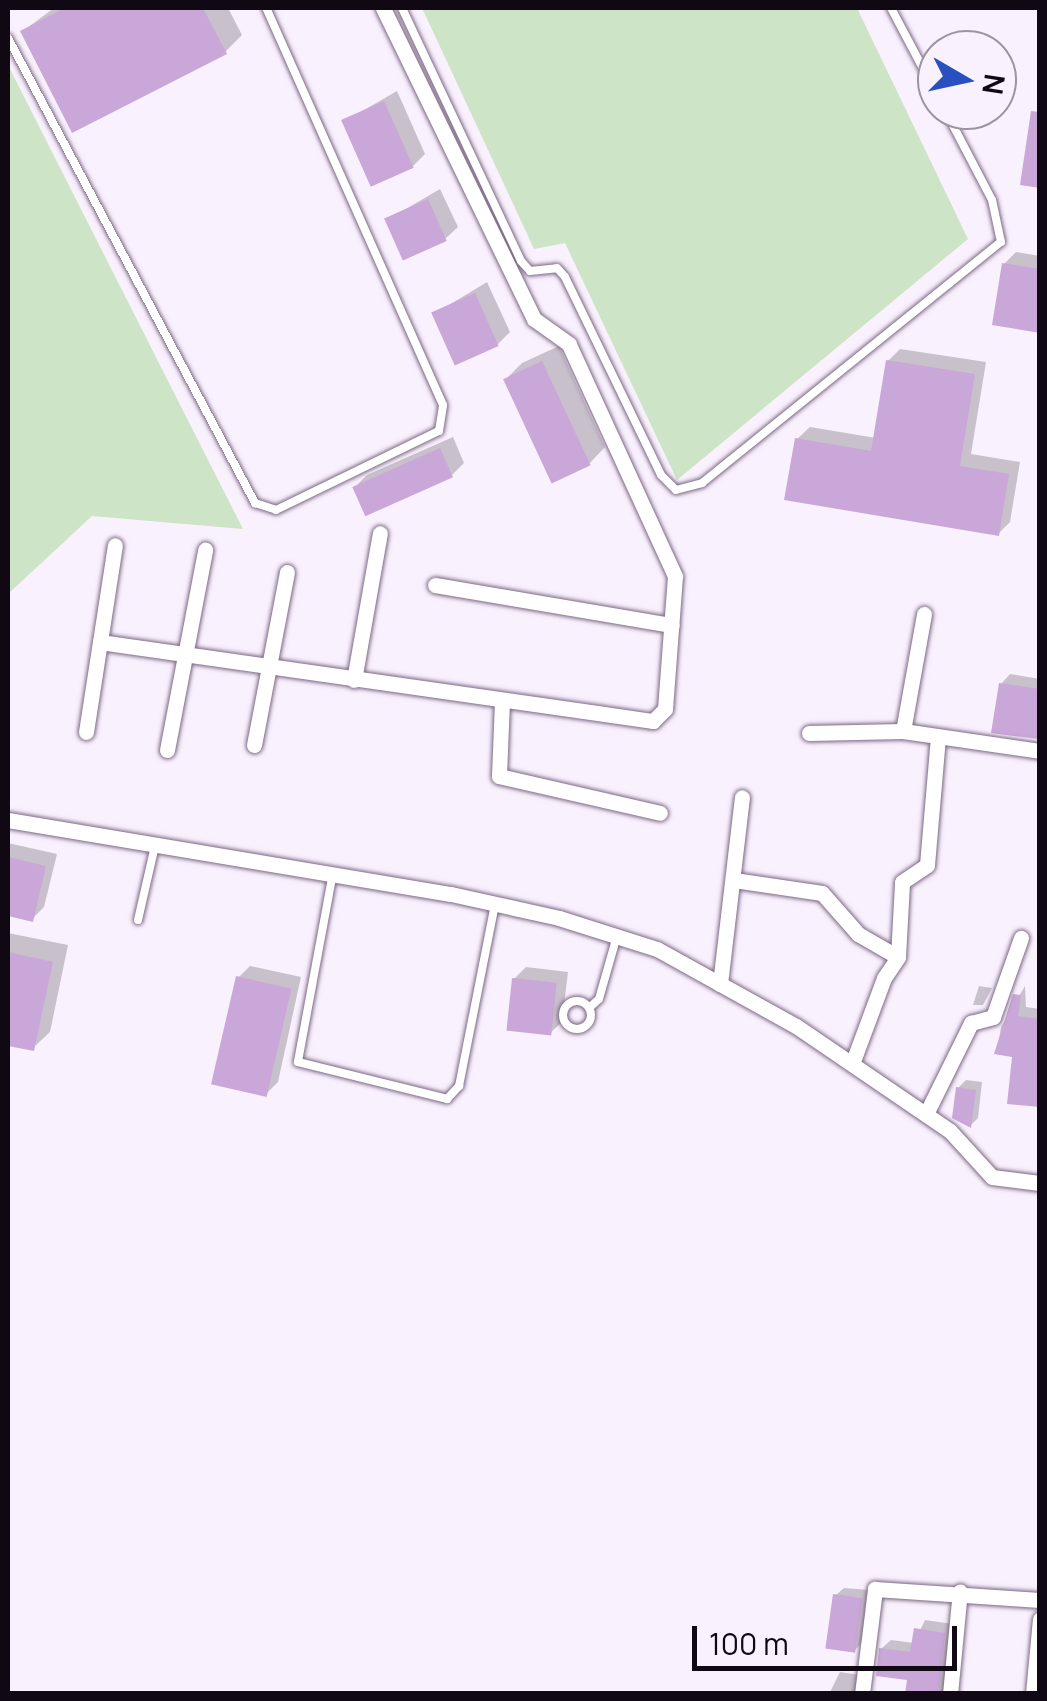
<!DOCTYPE html>
<style>
body{margin:0}
#map{position:relative;width:1047px;height:1701px;overflow:hidden;background:#faf1fe;font-family:Manrope,sans-serif}
div>[style]{position:absolute}
.green>*{inset:0;background:#cee4c6}
.shadow>*{inset:0;background:#0003}
.building>*{inset:0;background:#c9a7d8;transform-origin:0 0}
.roads{filter:drop-shadow(0 0 2px #7b6883) drop-shadow(0 0 2px #7b6883)}
.lane>*{height:8px;margin:-4px;padding:0 4px;transform-origin:4px;border-radius:4px;background:#fff}
.lane>.ring{margin:-4px;padding:0;box-sizing:content-box;background:none;border:8px solid #fff;border-radius:50%}
.street>*{height:15px;margin:-7.5px;padding:0 7.5px;transform-origin:7.5px;border-radius:7.5px;background:#fff}
span{translate:-50% -50%;white-space:nowrap;text-align:center;line-height:1.15;-webkit-text-stroke:8px #faf1fe;paint-order:stroke}
.frame{position:absolute;inset:0;border:10px solid #100913;pointer-events:none}
.north{position:absolute;left:917px;top:30px;width:100px;height:100px;box-sizing:border-box;background:#faf1fe;border:2px solid #9c94a0;border-radius:50%;rotate:99deg;font-size:28px;font-weight:700;line-height:40px;text-align:center;color:#100913}
.north::after{content:'';display:block;margin:auto;width:35px;height:45px;background:#2950bf;clip-path:polygon(50% 0,100% 100%,50% 72%,0 100%)}
.scale{position:absolute;left:692px;top:1626px;width:265px;height:45px;box-sizing:border-box;border:5px solid #100913;border-top:0;padding-left:12px;font-size:30px;line-height:35px;white-space:nowrap;color:#100913;-webkit-text-stroke:8px #faf1fe;paint-order:stroke}
</style>
<div id="map">
<div class="green">
<i style="clip-path:polygon(422px 8px,857px 8px,968px 239px,677px 480px,565px 243px,534px 249px)"></i>
<i style="clip-path:polygon(8px 65px,243px 529px,92px 516px,8px 594px)"></i>
</div>
<div class="shadow">
<i style="clip-path:polygon(54px 8px,228px 8px,242px 35px,225px 52px,23px 31px)"></i>
<i style="clip-path:polygon(397px 91px,425px 154px,413px 166px,345px 121px)"></i>
<i style="clip-path:polygon(440px 189px,458px 227px,445px 239px,387px 220px)"></i>
<i style="clip-path:polygon(1016px 252px,1040px 256px,1040px 330px,1004px 264px)"></i>
<i style="clip-path:polygon(487px 282px,510px 332px,498px 344px,434px 314px)"></i>
<i style="clip-path:polygon(559px 346px,605px 447px,589px 464px,552px 481px,506px 379px,522px 363px)"></i>
<i style="clip-path:polygon(900px 349px,986px 362px,971px 454px,1020px 462px,1010px 522px,998px 534px,797px 439px,810px 427px,876px 438px,888px 361px)"></i>
<i style="clip-path:polygon(453px 437px,464px 463px,452px 475px,355px 487px,367px 475px)"></i>
<i style="clip-path:polygon(1010px 674px,1040px 679px,1040px 737px,994px 730px,1001px 684px)"></i>
<i style="clip-path:polygon(8px 843px,57px 854px,44px 907px,32px 919px,8px 914px)"></i>
<i style="clip-path:polygon(8px 933px,68px 945px,50px 1032px,33px 1048px,8px 1043px)"></i>
<i style="clip-path:polygon(250px 966px,301px 977px,278px 1082px,266px 1094px,238px 978px)"></i>
<i style="clip-path:polygon(526px 967px,568px 972px,562px 1022px,549px 1034px,514px 979px)"></i>
<i style="clip-path:polygon(979px 986px,992px 988px,983px 1005px,973px 1005px)"></i>
<i style="clip-path:polygon(1025px 986px,1026px 1007px,1040px 1009px,1040px 1105px,1014px 1055px,997px 1052px,1001px 1027px)"></i>
<i style="clip-path:polygon(966px 1080px,982px 1082px,978px 1118px,970px 1126px,954px 1117px,958px 1088px)"></i>
<i style="clip-path:polygon(844px 1588px,869px 1590px,863px 1642px,855px 1650px,836px 1595px)"></i>
<i style="clip-path:polygon(925px 1620px,953px 1624px,945px 1694px,907px 1694px,910px 1678px,881px 1649px,891px 1640px,914px 1643px)"></i>
<i style="clip-path:polygon(840px 1672px,860px 1675px,859px 1694px,829px 1694px)"></i>
</div>
<div class="building">
<i style="clip-path:polygon(65px 8px,203px 8px,227px 54px,72px 133px,20px 31px)"></i>
<i style="left:384px;top:101px;width:73px;height:47px;rotate:66deg"></i>
<i style="clip-path:polygon(1031px 111px,1040px 112px,1040px 188px,1020px 185px)"></i>
<i style="left:428px;top:199px;width:46px;height:48px;rotate:66deg"></i>
<i style="clip-path:polygon(1002px 263px,1040px 269px,1040px 333px,992px 325px)"></i>
<i style="left:475px;top:293px;width:58px;height:48px;rotate:66deg"></i>
<i style="clip-path:polygon(886px 360px,975px 374px,960px 466px,1009px 474px,999px 536px,784px 500px,795px 438px,871px 451px)"></i>
<i style="left:542px;top:361px;width:115px;height:43px;rotate:65deg"></i>
<i style="left:440px;top:448px;width:32px;height:96px;rotate:66deg"></i>
<i style="clip-path:polygon(999px 683px,1040px 689px,1039px 739px,991px 733px)"></i>
<i style="clip-path:polygon(8px 857px,46px 866px,33px 922px,8px 916px)"></i>
<i style="clip-path:polygon(8px 952px,53px 962px,34px 1051px,8px 1046px)"></i>
<i style="left:236px;top:976px;width:57px;height:111px;rotate:13deg"></i>
<i style="left:512px;top:978px;width:45px;height:53px;rotate:6deg"></i>
<i style="clip-path:polygon(1013px 994px,1021px 995px,1018px 1016px,1040px 1019px,1040px 1107px,1007px 1104px,1012px 1057px,994px 1054px)"></i>
<i style="clip-path:polygon(956px 1087px,976px 1090px,971px 1128px,952px 1118px)"></i>
<i style="left:833px;top:1594px;width:30px;height:55px;rotate:8deg"></i>
<i style="clip-path:polygon(914px 1628px,945px 1633px,939px 1694px,905px 1694px,907px 1680px,876px 1676px,879px 1648px,910px 1652px)"></i>
</div>
<div class="roads">
<div class="lane">
<i style="left:402px;top:8px;width:280px;rotate:64.8deg"></i>
<i style="left:521px;top:261px;width:13px;rotate:48deg"></i>
<i style="left:530px;top:271px;width:27px;rotate:-6deg"></i>
<i style="left:557px;top:268px;width:12px;rotate:48deg"></i>
<i style="left:565px;top:277px;width:220px;rotate:64.1deg"></i>
<i style="left:661px;top:475px;width:21px;rotate:45deg"></i>
<i style="left:676px;top:490px;width:27px;rotate:-15deg"></i>
<i style="left:702px;top:483px;width:384px;rotate:-38.9deg"></i>
<i style="left:1001px;top:242px;width:43px;rotate:-102.1deg"></i>
<i style="left:992px;top:200px;width:102px;rotate:-117.6deg"></i>
<i style="left:891px;top:8px;width:98px;rotate:62.1deg"></i>
<i style="left:8px;top:38px;width:527px;rotate:62.02deg"></i>
<i style="left:255px;top:503px;width:22px;rotate:18deg"></i>
<i style="left:276px;top:510px;width:181px;rotate:-25.9deg"></i>
<i style="left:439px;top:431px;width:26px;rotate:-81deg"></i>
<i style="left:443px;top:405px;width:435px;rotate:-114deg"></i>
<i style="left:332px;top:878px;width:187px;rotate:100.5deg"></i>
<i style="left:298px;top:1062px;width:154px;rotate:13.9deg"></i>
<i style="left:447px;top:1099px;width:18px;rotate:-47deg"></i>
<i style="left:459px;top:1086px;width:186px;rotate:-78.8deg"></i>
<i style="left:138px;top:920px;width:76px;rotate:-77.1deg"></i>
<i class="ring" style="left:563px;top:1001px;width:20px;height:20px"></i>
<i style="left:589px;top:1008px;width:13px;rotate:-42deg"></i>
<i style="left:599px;top:999px;width:66px;rotate:-74.1deg"></i>
</div>
<div class="street">
<i style="left:435px;top:585px;width:240px;rotate:9.6deg"></i>
<i style="left:100px;top:642px;width:559px;rotate:8.13deg"></i>
<i style="left:653px;top:721px;width:17px;rotate:-45deg"></i>
<i style="left:665px;top:709px;width:133px;rotate:-85.7deg"></i>
<i style="left:675px;top:576px;width:255px;rotate:-114.6deg"></i>
<i style="left:569px;top:344px;width:43px;rotate:-144.5deg"></i>
<i style="left:534px;top:319px;width:346px;rotate:-115.9deg"></i>
<i style="left:354px;top:680px;width:149px;rotate:-80deg"></i>
<i style="left:502px;top:701px;width:75px;rotate:92.3deg"></i>
<i style="left:499px;top:776px;width:165px;rotate:12.9deg"></i>
<i style="left:903px;top:731px;width:119px;rotate:-79.8deg"></i>
<i style="left:86px;top:732px;width:189px;rotate:-81.2deg"></i>
<i style="left:809px;top:733px;width:94px;rotate:-1.2deg"></i>
<i style="left:903px;top:731px;width:138px;rotate:8.3deg"></i>
<i style="left:254px;top:745px;width:176px;rotate:-79.2deg"></i>
<i style="left:167px;top:750px;width:204px;rotate:-79.2deg"></i>
<i style="left:8px;top:820px;width:449px;rotate:9.5deg"></i>
<i style="left:451px;top:894px;width:111px;rotate:12.5deg"></i>
<i style="left:559px;top:918px;width:103px;rotate:17.6deg"></i>
<i style="left:657px;top:949px;width:159px;rotate:29deg"></i>
<i style="left:796px;top:1026px;width:186px;rotate:34.3deg"></i>
<i style="left:950px;top:1131px;width:62px;rotate:47.6deg"></i>
<i style="left:992px;top:1177px;width:48px;rotate:7.1deg"></i>
<i style="left:734px;top:880px;width:89px;rotate:8.4deg"></i>
<i style="left:822px;top:893px;width:55px;rotate:48.7deg"></i>
<i style="left:858px;top:934px;width:46px;rotate:29.9deg"></i>
<i style="left:720px;top:984px;width:188px;rotate:-83.3deg"></i>
<i style="left:852px;top:1064px;width:92px;rotate:-69.6deg"></i>
<i style="left:884px;top:978px;width:25px;rotate:-56deg"></i>
<i style="left:898px;top:957px;width:75px;rotate:-86.9deg"></i>
<i style="left:902px;top:882px;width:30px;rotate:-34deg"></i>
<i style="left:927px;top:865px;width:128px;rotate:-85.1deg"></i>
<i style="left:926px;top:1114px;width:102px;rotate:-63.7deg"></i>
<i style="left:971px;top:1023px;width:23px;rotate:-15deg"></i>
<i style="left:993px;top:1017px;width:84px;rotate:-70.5deg"></i>
<i style="left:862px;top:1694px;width:106px;rotate:-82.9deg"></i>
<i style="left:875px;top:1589px;width:165px;rotate:3.8deg"></i>
<i style="left:950px;top:1694px;width:103px;rotate:-84.5deg"></i>
<i style="left:1033px;top:1694px;width:75px;rotate:-84.7deg"></i>
</div>
</div>
<div class="frame"></div>
<div class="north">N</div>
<div class="scale">100 m</div>
</div>
